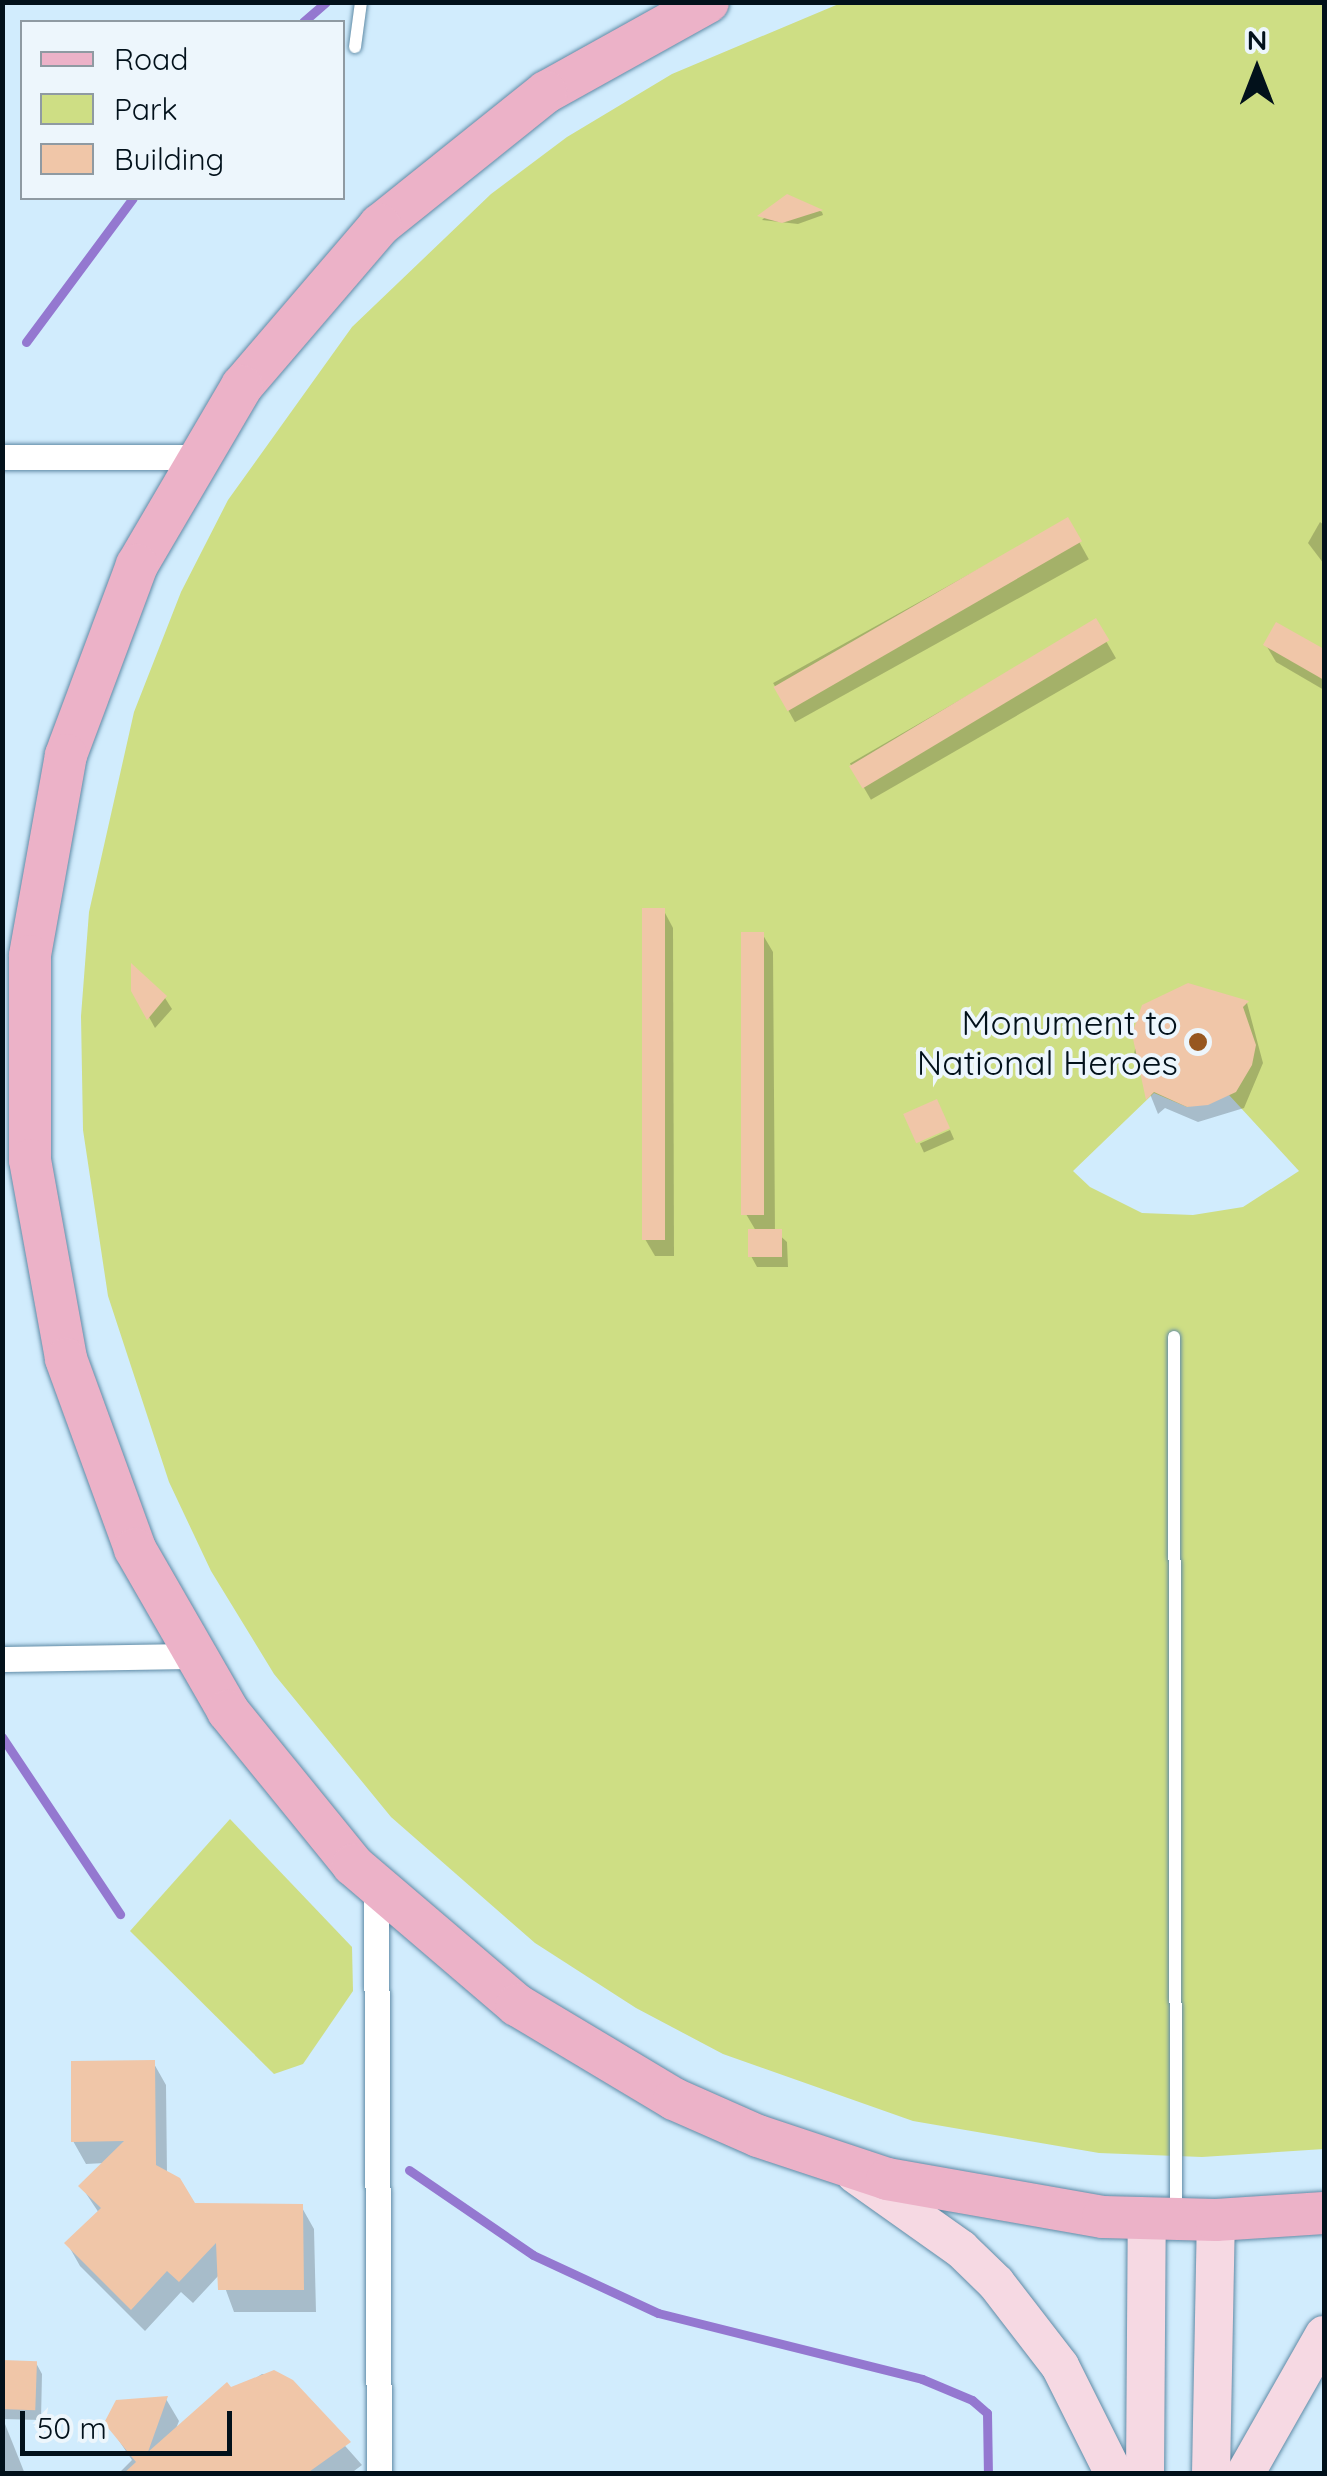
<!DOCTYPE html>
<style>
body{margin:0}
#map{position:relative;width:1327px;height:2476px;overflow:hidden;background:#d1ecfd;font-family:Quicksand,sans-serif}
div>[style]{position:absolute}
.green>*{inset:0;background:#cede84}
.shadow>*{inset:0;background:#0003;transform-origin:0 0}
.stream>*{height:9px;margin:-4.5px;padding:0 4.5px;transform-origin:4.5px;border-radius:4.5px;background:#9478d0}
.building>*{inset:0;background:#f0c6a8;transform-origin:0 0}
.roads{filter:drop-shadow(0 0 2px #608ba6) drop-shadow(0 0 2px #608ba6)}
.service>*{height:12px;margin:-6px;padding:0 6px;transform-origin:6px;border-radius:6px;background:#fff}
.minor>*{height:25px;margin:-12.5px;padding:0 12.5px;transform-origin:12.5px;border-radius:12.5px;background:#fff}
.secondary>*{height:38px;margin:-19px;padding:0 19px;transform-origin:19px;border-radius:19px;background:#f6d9e3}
.primary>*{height:42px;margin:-21px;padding:0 21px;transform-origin:21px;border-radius:21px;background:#ecb2c8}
.dots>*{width:28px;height:28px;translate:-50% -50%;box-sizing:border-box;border:5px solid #edf6fc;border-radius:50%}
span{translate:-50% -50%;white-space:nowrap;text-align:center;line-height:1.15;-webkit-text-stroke:8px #edf6fc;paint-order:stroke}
.poi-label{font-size:35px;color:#02111b}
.right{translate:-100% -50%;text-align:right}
.frame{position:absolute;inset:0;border:5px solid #02111b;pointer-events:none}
.legend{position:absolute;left:20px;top:20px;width:325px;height:180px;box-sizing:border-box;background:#edf6fc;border:2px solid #8f9aa2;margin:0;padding:12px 18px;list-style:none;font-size:30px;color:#02111b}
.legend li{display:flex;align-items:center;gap:20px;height:50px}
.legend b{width:50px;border:2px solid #8f9aa2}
.north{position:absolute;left:1207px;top:20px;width:100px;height:100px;-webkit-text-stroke:8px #edf6fc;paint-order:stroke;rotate:0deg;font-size:28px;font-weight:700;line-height:40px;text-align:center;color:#02111b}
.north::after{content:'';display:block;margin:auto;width:35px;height:45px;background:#02111b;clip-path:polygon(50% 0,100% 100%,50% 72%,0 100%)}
.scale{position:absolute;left:20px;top:2411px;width:212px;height:45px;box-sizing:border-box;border:5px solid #02111b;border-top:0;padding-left:12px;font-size:30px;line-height:35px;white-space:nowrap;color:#02111b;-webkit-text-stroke:8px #edf6fc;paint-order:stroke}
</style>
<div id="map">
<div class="green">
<i style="clip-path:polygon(evenodd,841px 3px,1324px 3px,1324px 2149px,1202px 2157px,1099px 2153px,913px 2121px,723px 2054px,636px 2008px,535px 1943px,391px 1817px,274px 1674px,211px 1571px,169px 1482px,108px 1296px,83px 1130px,81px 1016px,89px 912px,134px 712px,181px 592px,228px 500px,352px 327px,491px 194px,567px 137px,672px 74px,841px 3px,1154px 1093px,1187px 1107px,1229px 1095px,1299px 1171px,1243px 1207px,1193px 1215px,1142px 1213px,1090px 1187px,1073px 1171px,1154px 1093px)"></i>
<i style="clip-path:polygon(230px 1819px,352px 1947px,353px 1991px,303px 2064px,274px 2074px,130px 1931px)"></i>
</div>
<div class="shadow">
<i style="clip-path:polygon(788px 196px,822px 212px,823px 215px,798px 224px,762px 220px)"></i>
<i style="left:1067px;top:520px;width:45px;height:336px;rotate:61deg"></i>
<i style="clip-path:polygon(1320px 522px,1324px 525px,1324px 564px,1308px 543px)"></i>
<i style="left:1095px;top:622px;width:42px;height:283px;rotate:60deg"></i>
<i style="clip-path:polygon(1277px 625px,1324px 652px,1324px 690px,1276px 662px,1266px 645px)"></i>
<i style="clip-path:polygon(664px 911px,673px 928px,674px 1256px,655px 1256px,645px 1239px)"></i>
<i style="clip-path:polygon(763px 935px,773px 952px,775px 1231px,787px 1242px,788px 1267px,757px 1267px,751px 1256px,756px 1231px,746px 1214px)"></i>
<i style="clip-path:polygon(134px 990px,165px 998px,172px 1009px,155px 1028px)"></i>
<i style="clip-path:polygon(1247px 1003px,1263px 1063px,1244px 1108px,1198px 1122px,1165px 1108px,1158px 1114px,1134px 1054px,1144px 1007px)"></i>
<i style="left:950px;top:1130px;width:10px;height:33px;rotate:66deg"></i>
<i style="clip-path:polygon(153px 2062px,166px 2085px,167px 2174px,194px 2205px,301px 2206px,314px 2229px,316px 2312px,234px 2312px,220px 2274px,193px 2303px,181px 2292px,145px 2331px,80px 2266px,67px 2243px,99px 2213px,81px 2186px,105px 2163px,86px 2164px,73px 2141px)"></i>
<i style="clip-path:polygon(2px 2362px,36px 2363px,42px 2374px,41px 2420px,3px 2419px,25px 2474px,2px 2474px)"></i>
<i style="clip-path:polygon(262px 2374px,283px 2376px,362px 2465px,350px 2474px,118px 2474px,132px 2460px,107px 2423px,166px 2399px,179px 2421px,175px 2431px)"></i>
</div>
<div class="stream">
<i style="left:303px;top:22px;width:30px;rotate:-41deg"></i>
<i style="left:26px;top:342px;width:179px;rotate:-53.4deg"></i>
<i style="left:2px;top:1737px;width:213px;rotate:56.3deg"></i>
<i style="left:409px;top:2170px;width:150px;rotate:34.4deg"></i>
<i style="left:533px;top:2255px;width:138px;rotate:24.9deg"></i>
<i style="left:658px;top:2313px;width:272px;rotate:14deg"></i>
<i style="left:922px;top:2379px;width:54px;rotate:22.8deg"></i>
<i style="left:972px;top:2400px;width:20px;rotate:41deg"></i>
<i style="left:987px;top:2413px;width:61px;rotate:89.1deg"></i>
</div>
<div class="building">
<i style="clip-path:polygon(787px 194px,823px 210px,782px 223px,757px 216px)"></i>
<i style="left:1068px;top:517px;width:28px;height:340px;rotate:60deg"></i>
<i style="left:1096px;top:618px;width:26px;height:288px;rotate:59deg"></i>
<i style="clip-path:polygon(1276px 622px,1324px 649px,1324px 680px,1263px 645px)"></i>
<i style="left:642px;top:908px;width:23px;height:332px"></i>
<i style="left:741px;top:932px;width:23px;height:283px"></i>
<i style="clip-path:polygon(131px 963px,167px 996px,147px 1020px,131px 991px)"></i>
<i style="clip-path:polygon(1188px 983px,1249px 1001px,1243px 1007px,1256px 1045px,1252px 1065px,1236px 1092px,1208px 1105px,1187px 1107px,1154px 1092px,1146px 1100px,1132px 1034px,1142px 1005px)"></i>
<i style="left:937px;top:1099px;width:32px;height:37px;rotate:66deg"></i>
<i style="left:748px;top:1229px;width:34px;height:28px"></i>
<i style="clip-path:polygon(155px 2060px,156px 2165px,180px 2178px,195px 2203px,303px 2204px,304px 2290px,218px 2290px,216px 2243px,179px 2282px,167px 2271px,131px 2310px,64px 2243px,101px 2208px,78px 2186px,124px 2141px,71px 2142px,71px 2061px)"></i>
<i style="left:2px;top:2360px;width:35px;height:49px;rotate:2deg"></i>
<i style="clip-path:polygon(274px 2370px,293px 2380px,351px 2442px,306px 2474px,123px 2474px,136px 2462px,104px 2423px,116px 2400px,168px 2396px,148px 2452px,227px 2382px,231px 2387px)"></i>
</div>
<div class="roads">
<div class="service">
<i style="left:355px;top:47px;width:45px;rotate:-82.4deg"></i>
<i style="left:1174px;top:1337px;width:875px;rotate:89.87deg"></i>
</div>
<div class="minor">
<i style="left:2px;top:457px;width:193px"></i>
<i style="left:2px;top:1659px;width:190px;rotate:-0.9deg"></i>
<i style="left:376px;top:1888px;width:586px;rotate:89.71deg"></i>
</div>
<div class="secondary">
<i style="left:855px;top:2174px;width:130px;rotate:35.3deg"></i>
<i style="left:961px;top:2249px;width:49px;rotate:44.2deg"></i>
<i style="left:996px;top:2283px;width:105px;rotate:52.4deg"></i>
<i style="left:1060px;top:2366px;width:121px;rotate:63.4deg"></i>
<i style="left:1145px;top:2474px;width:255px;rotate:-89.6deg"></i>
<i style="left:1211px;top:2474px;width:254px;rotate:-88.9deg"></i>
<i style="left:1245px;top:2474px;width:160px;rotate:-60.4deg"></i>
</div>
<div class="primary">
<i style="left:708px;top:2px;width:185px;rotate:150.9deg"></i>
<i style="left:546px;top:92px;width:213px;rotate:141.3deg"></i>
<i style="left:380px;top:225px;width:212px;rotate:130.6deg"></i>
<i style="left:242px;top:386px;width:208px;rotate:120.4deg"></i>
<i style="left:137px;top:565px;width:203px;rotate:110.5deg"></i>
<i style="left:66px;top:755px;width:204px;rotate:100.2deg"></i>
<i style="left:30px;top:956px;width:204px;rotate:90deg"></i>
<i style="left:30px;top:1160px;width:202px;rotate:79.7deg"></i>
<i style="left:66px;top:1359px;width:202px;rotate:70deg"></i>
<i style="left:135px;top:1549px;width:187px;rotate:60.1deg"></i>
<i style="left:228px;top:1711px;width:198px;rotate:50.9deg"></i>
<i style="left:353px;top:1865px;width:216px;rotate:40.5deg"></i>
<i style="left:517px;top:2005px;width:183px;rotate:30.9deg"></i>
<i style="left:674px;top:2099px;width:92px;rotate:23.8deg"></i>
<i style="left:758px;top:2136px;width:136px;rotate:18.4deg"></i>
<i style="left:887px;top:2179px;width:219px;rotate:10deg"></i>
<i style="left:1103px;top:2217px;width:113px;rotate:1.5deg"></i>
<i style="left:1216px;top:2220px;width:108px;rotate:-3.7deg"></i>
</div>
</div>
<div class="dots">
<i style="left:1198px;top:1042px;background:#975720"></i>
</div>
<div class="poi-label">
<span class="right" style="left:1178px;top:1042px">Monument to<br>National Heroes</span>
</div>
<div class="frame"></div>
<ul class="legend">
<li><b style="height:12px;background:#ecb2c8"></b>Road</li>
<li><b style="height:28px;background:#cede84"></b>Park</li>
<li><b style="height:28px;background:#f0c6a8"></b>Building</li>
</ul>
<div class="north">N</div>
<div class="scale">50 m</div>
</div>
